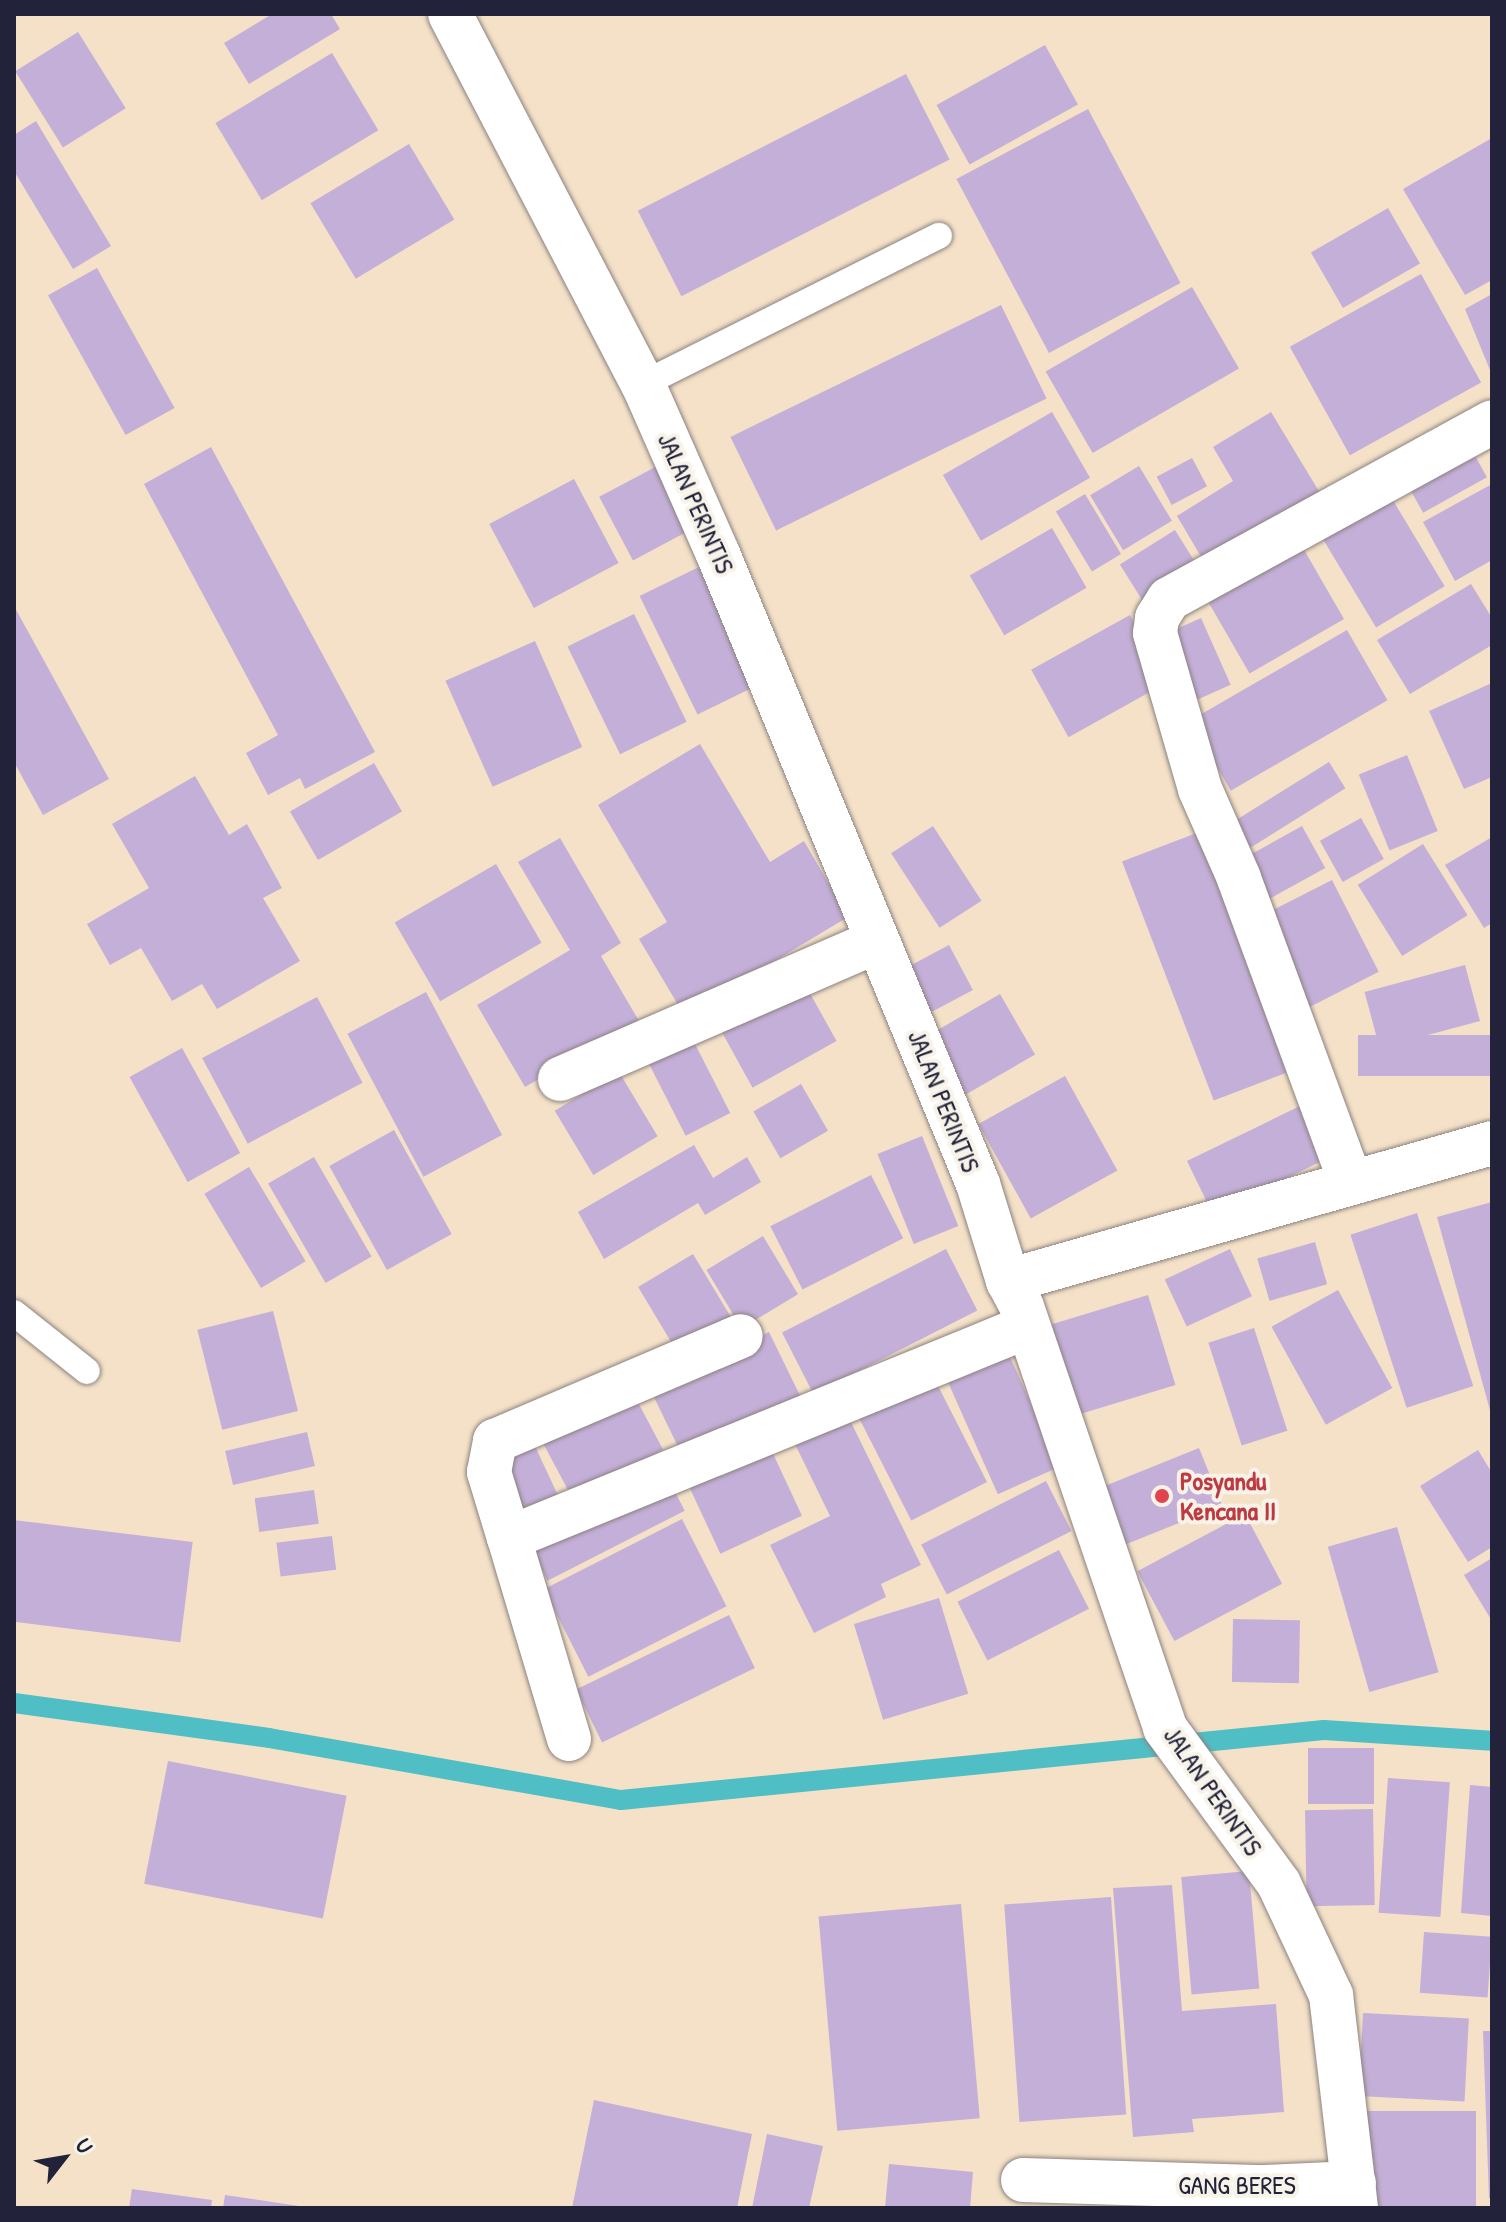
<!DOCTYPE html>
<style>
body{margin:0}
#map{position:relative;width:1506px;height:2222px;overflow:hidden;background:#f4e1c7;font-family:"Patrick Hand",sans-serif}
div>[style]{position:absolute}
.stream>*{height:20px;margin:-10px;padding:0 10px;transform-origin:10px;border-radius:10px;background:#50bec5}
.building>*{inset:0;background:#c4afd9;transform-origin:0 0}
.roads{filter:drop-shadow(0 0 2px #8b8281) drop-shadow(0 0 2px #8b8281)}
.service>*{height:26px;margin:-13px;padding:0 13px;transform-origin:13px;border-radius:13px;background:#fff}
.minor>*{height:44px;margin:-22px;padding:0 22px;transform-origin:22px;border-radius:22px;background:#fff}
.dots>*{width:22px;height:22px;translate:-50% -50%;box-sizing:border-box;border:4px solid #f7f3e8;border-radius:50%}
span{translate:-50% -50%;white-space:nowrap;text-align:center;line-height:1.15;-webkit-text-stroke:8px #f7f3e8;paint-order:stroke}
.street-label{font-size:26px;color:#22223b}
.health-label{font-size:26px;color:#be3a42;font-weight:700}
.left{translate:0 -50%;text-align:left}
.frame{position:absolute;inset:0;border:16px solid #22223b;pointer-events:none}
.north{position:absolute;left:24px;top:2118px;width:80px;height:80px;-webkit-text-stroke:6px #f7f3e8;paint-order:stroke;rotate:59deg;font-size:22px;font-weight:700;line-height:32px;text-align:center;color:#22223b}
.north::after{content:'';display:block;margin:auto;width:28px;height:36px;background:#22223b;clip-path:polygon(50% 0,100% 100%,50% 72%,0 100%)}
</style>
<div id="map">
<div class="stream">
<i style="left:14px;top:1703px;width:257px;rotate:7.8deg"></i>
<i style="left:269px;top:1738px;width:357px;rotate:10deg"></i>
<i style="left:621px;top:1800px;width:706px;rotate:-5.69deg"></i>
<i style="left:1324px;top:1730px;width:168px;rotate:3.7deg"></i>
</div>
<div class="building">
<i style="clip-path:polygon(272px 14px,331px 14px,340px 29px,249px 84px,224px 43px)"></i>
<i style="left:78px;top:32px;width:90px;height:74px;rotate:58deg"></i>
<i style="left:1045px;top:45px;width:68px;height:124px;rotate:61deg"></i>
<i style="left:332px;top:53px;width:90px;height:136px;rotate:59deg"></i>
<i style="left:906px;top:74px;width:96px;height:301px;rotate:63deg"></i>
<i style="left:1088px;top:109px;width:197px;height:149px;rotate:62deg"></i>
<i style="clip-path:polygon(36px 121px,111px 246px,73px 269px,14px 171px,14px 135px)"></i>
<i style="clip-path:polygon(1492px 138px,1492px 280px,1465px 295px,1403px 189px)"></i>
<i style="left:409px;top:144px;width:88px;height:115px;rotate:59deg"></i>
<i style="left:1388px;top:208px;width:64px;height:89px;rotate:60deg"></i>
<i style="left:97px;top:268px;width:160px;height:56px;rotate:61deg"></i>
<i style="left:1421px;top:274px;width:124px;height:150px;rotate:61deg"></i>
<i style="left:1192px;top:287px;width:94px;height:169px;rotate:60deg"></i>
<i style="clip-path:polygon(1492px 294px,1492px 375px,1465px 309px)"></i>
<i style="left:1001px;top:305px;width:104px;height:301px;rotate:64deg"></i>
<i style="left:1052px;top:412px;width:76px;height:126px;rotate:60deg"></i>
<i style="clip-path:polygon(1271px 412px,1320px 493px,1210px 572px,1177px 516px,1233px 481px,1213px 447px)"></i>
<i style="left:1469px;top:445px;width:37px;height:73px;rotate:61deg"></i>
<i style="clip-path:polygon(211px 447px,375px 752px,305px 789px,300px 778px,268px 795px,246px 753px,278px 735px,144px 484px)"></i>
<i style="left:1192px;top:458px;width:32px;height:40px;rotate:62deg"></i>
<i style="left:661px;top:464px;width:72px;height:70px;rotate:62deg"></i>
<i style="left:1139px;top:466px;width:64px;height:57px;rotate:59deg"></i>
<i style="left:574px;top:479px;width:95px;height:96px;rotate:62deg"></i>
<i style="clip-path:polygon(1492px 484px,1492px 560px,1455px 581px,1423px 522px)"></i>
<i style="left:1388px;top:492px;width:110px;height:80px;rotate:59deg"></i>
<i style="left:1085px;top:494px;width:70px;height:34px;rotate:59deg"></i>
<i style="left:1052px;top:528px;width:69px;height:95px;rotate:60deg"></i>
<i style="left:1175px;top:530px;width:52px;height:65px;rotate:58deg"></i>
<i style="left:1303px;top:548px;width:82px;height:109px;rotate:60deg"></i>
<i style="left:707px;top:563px;width:132px;height:75px;rotate:64deg"></i>
<i style="clip-path:polygon(1471px 584px,1492px 618px,1492px 645px,1410px 694px,1377px 640px)"></i>
<i style="clip-path:polygon(14px 606px,109px 779px,43px 815px,14px 762px)"></i>
<i style="left:634px;top:614px;width:120px;height:74px;rotate:64deg"></i>
<i style="left:1130px;top:615px;width:77px;height:113px;rotate:61deg"></i>
<i style="left:1201px;top:618px;width:73px;height:38px;rotate:66deg"></i>
<i style="left:1347px;top:630px;width:81px;height:181px;rotate:60deg"></i>
<i style="left:535px;top:641px;width:116px;height:98px;rotate:66deg"></i>
<i style="clip-path:polygon(1492px 683px,1492px 777px,1464px 789px,1429px 711px)"></i>
<i style="clip-path:polygon(700px 744px,770px 862px,804px 841px,848px 917px,684px 1015px,639px 939px,667px 922px,598px 805px)"></i>
<i style="left:1407px;top:755px;width:82px;height:52px;rotate:68deg"></i>
<i style="left:1329px;top:762px;width:31px;height:114px;rotate:58deg"></i>
<i style="left:374px;top:763px;width:56px;height:97px;rotate:60deg"></i>
<i style="clip-path:polygon(195px 776px,229px 835px,247px 824px,282px 888px,263px 898px,300px 961px,217px 1009px,202px 984px,172px 1001px,141px 948px,110px 965px,87px 924px,149px 888px,112px 824px)"></i>
<i style="left:1361px;top:818px;width:47px;height:47px;rotate:61deg"></i>
<i style="left:933px;top:826px;width:89px;height:50px;rotate:57deg"></i>
<i style="left:1302px;top:826px;width:48px;height:68px;rotate:61deg"></i>
<i style="left:1207px;top:829px;width:256px;height:91px;rotate:69deg"></i>
<i style="clip-path:polygon(1492px 837px,1492px 923px,1484px 928px,1445px 865px)"></i>
<i style="clip-path:polygon(560px 838px,621px 943px,601px 956px,639px 1021px,525px 1087px,477px 1005px,570px 950px,518px 862px)"></i>
<i style="left:1423px;top:844px;width:84px;height:77px;rotate:58deg"></i>
<i style="left:496px;top:864px;width:91px;height:117px;rotate:60deg"></i>
<i style="left:1332px;top:880px;width:103px;height:83px;rotate:63deg"></i>
<i style="left:949px;top:945px;width:51px;height:48px;rotate:62deg"></i>
<i style="left:1465px;top:965px;width:58px;height:104px;rotate:75deg"></i>
<i style="left:806px;top:986px;width:63px;height:96px;rotate:61deg"></i>
<i style="left:426px;top:992px;width:162px;height:89px;rotate:62deg"></i>
<i style="left:1000px;top:994px;width:70px;height:84px;rotate:60deg"></i>
<i style="left:317px;top:997px;width:97px;height:130px;rotate:62deg"></i>
<i style="left:1492px;top:1035px;width:41px;height:134px;rotate:90deg"></i>
<i style="left:693px;top:1040px;width:82px;height:50px;rotate:63deg"></i>
<i style="left:182px;top:1048px;width:120px;height:60px;rotate:61deg"></i>
<i style="left:619px;top:1072px;width:75px;height:75px;rotate:59deg"></i>
<i style="left:1065px;top:1076px;width:108px;height:99px;rotate:61deg"></i>
<i style="left:801px;top:1084px;width:54px;height:55px;rotate:60deg"></i>
<i style="left:1302px;top:1105px;width:59px;height:128px;rotate:64deg"></i>
<i style="left:394px;top:1130px;width:119px;height:74px;rotate:61deg"></i>
<i style="left:922px;top:1136px;width:97px;height:48px;rotate:68deg"></i>
<i style="clip-path:polygon(694px 1145px,713px 1178px,747px 1157px,761px 1182px,705px 1215px,698px 1203px,604px 1259px,578px 1212px)"></i>
<i style="left:314px;top:1157px;width:115px;height:53px;rotate:60deg"></i>
<i style="left:249px;top:1167px;width:110px;height:52px;rotate:59deg"></i>
<i style="left:871px;top:1175px;width:71px;height:113px;rotate:63deg"></i>
<i style="clip-path:polygon(1492px 1202px,1492px 1414px,1491px 1414px,1437px 1217px)"></i>
<i style="left:1417px;top:1213px;width:182px;height:70px;rotate:72deg"></i>
<i style="left:763px;top:1236px;width:68px;height:66px;rotate:59deg"></i>
<i style="left:1315px;top:1242px;width:44px;height:60px;rotate:74deg"></i>
<i style="left:946px;top:1249px;width:69px;height:184px;rotate:63deg"></i>
<i style="left:1230px;top:1249px;width:52px;height:72px;rotate:65deg"></i>
<i style="left:693px;top:1254px;width:77px;height:64px;rotate:59deg"></i>
<i style="left:1338px;top:1290px;width:112px;height:76px;rotate:61deg"></i>
<i style="left:1148px;top:1295px;width:94px;height:103px;rotate:73deg"></i>
<i style="left:273px;top:1311px;width:103px;height:78px;rotate:76deg"></i>
<i style="left:1254px;top:1328px;width:108px;height:48px;rotate:72deg"></i>
<i style="left:769px;top:1332px;width:74px;height:132px;rotate:64deg"></i>
<i style="left:1007px;top:1350px;width:128px;height:67px;rotate:66deg"></i>
<i style="left:933px;top:1376px;width:119px;height:85px;rotate:63deg"></i>
<i style="left:633px;top:1393px;width:64px;height:103px;rotate:62deg"></i>
<i style="clip-path:polygon(847px 1414px,921px 1565px,881px 1584px,886px 1597px,814px 1633px,770px 1545px,830px 1516px,793px 1440px)"></i>
<i style="left:307px;top:1432px;width:35px;height:84px;rotate:77deg"></i>
<i style="left:534px;top:1444px;width:65px;height:43px;rotate:65deg"></i>
<i style="left:769px;top:1445px;width:78px;height:90px;rotate:65deg"></i>
<i style="left:1199px;top:1448px;width:62px;height:105px;rotate:68deg"></i>
<i style="clip-path:polygon(1478px 1450px,1492px 1473px,1492px 1547px,1468px 1562px,1420px 1486px)"></i>
<i style="left:667px;top:1476px;width:39px;height:154px;rotate:63deg"></i>
<i style="left:1046px;top:1481px;width:56px;height:140px;rotate:63deg"></i>
<i style="left:314px;top:1490px;width:34px;height:60px;rotate:82deg"></i>
<i style="left:1245px;top:1514px;width:79px;height:122px;rotate:62deg"></i>
<i style="left:682px;top:1519px;width:98px;height:155px;rotate:63deg"></i>
<i style="left:14px;top:1520px;width:180px;height:101px;rotate:7deg"></i>
<i style="left:1397px;top:1527px;width:151px;height:72px;rotate:74deg"></i>
<i style="left:332px;top:1536px;width:34px;height:56px;rotate:83deg"></i>
<i style="left:1059px;top:1550px;width:66px;height:114px;rotate:63deg"></i>
<i style="clip-path:polygon(1492px 1558px,1492px 1621px,1464px 1575px)"></i>
<i style="left:939px;top:1598px;width:100px;height:89px;rotate:73deg"></i>
<i style="left:729px;top:1615px;width:59px;height:170px;rotate:64deg"></i>
<i style="left:1233px;top:1619px;width:67px;height:63px;rotate:1deg"></i>
<i style="left:1308px;top:1748px;width:66px;height:56px"></i>
<i style="left:168px;top:1761px;width:182px;height:125px;rotate:11deg"></i>
<i style="left:1388px;top:1778px;width:62px;height:135px;rotate:4deg"></i>
<i style="clip-path:polygon(1470px 1785px,1492px 1787px,1492px 1916px,1461px 1913px)"></i>
<i style="left:1373px;top:1809px;width:96px;height:68px;rotate:89deg"></i>
<i style="left:1249px;top:1871px;width:118px;height:68px;rotate:85deg"></i>
<i style="clip-path:polygon(1172px 1885px,1182px 2011px,1276px 2004px,1284px 2112px,1192px 2119px,1194px 2132px,1133px 2137px,1113px 1888px)"></i>
<i style="left:1111px;top:1897px;width:218px;height:107px;rotate:86deg"></i>
<i style="left:961px;top:1904px;width:215px;height:143px;rotate:85deg"></i>
<i style="left:1424px;top:1932px;width:68px;height:61px;rotate:4deg"></i>
<i style="left:1363px;top:2013px;width:106px;height:83px;rotate:3deg"></i>
<i style="clip-path:polygon(1483px 2031px,1492px 2031px,1492px 2198px,1489px 2198px)"></i>
<i style="clip-path:polygon(594px 2100px,752px 2134px,737px 2208px,572px 2208px)"></i>
<i style="left:1476px;top:2111px;width:97px;height:111px;rotate:90deg"></i>
<i style="clip-path:polygon(767px 2134px,823px 2146px,809px 2208px,752px 2208px)"></i>
<i style="clip-path:polygon(889px 2164px,973px 2172px,970px 2208px,885px 2208px)"></i>
<i style="clip-path:polygon(132px 2189px,212px 2200px,211px 2208px,129px 2208px)"></i>
<i style="clip-path:polygon(225px 2195px,299px 2206px,299px 2208px,223px 2208px)"></i>
</div>
<div class="roads">
<div class="service">
<i style="left:643px;top:384px;width:331px;rotate:-26.6deg"></i>
<i style="left:14px;top:1313px;width:93px;rotate:38.5deg"></i>
</div>
<div class="minor">
<i style="left:450px;top:14px;width:417px;rotate:62.5deg"></i>
<i style="left:643px;top:384px;width:186px;rotate:66.2deg"></i>
<i style="left:718px;top:554px;width:682px;rotate:67.57deg"></i>
<i style="left:978px;top:1184px;width:102px;rotate:72.8deg"></i>
<i style="left:1008px;top:1281px;width:30px;rotate:62deg"></i>
<i style="left:1022px;top:1307px;width:445px;rotate:71.2deg"></i>
<i style="left:1165px;top:1728px;width:193px;rotate:53.8deg"></i>
<i style="left:1279px;top:1884px;width:123px;rotate:64.9deg"></i>
<i style="left:1331px;top:1995px;width:214px;rotate:83.3deg"></i>
<i style="left:560px;top:1079px;width:346px;rotate:-23.5deg"></i>
<i style="left:1351px;top:1183px;width:325px;rotate:-110.2deg"></i>
<i style="left:1239px;top:878px;width:97px;rotate:-113.7deg"></i>
<i style="left:1200px;top:789px;width:162px;rotate:-106.1deg"></i>
<i style="left:1155px;top:633px;width:15px;rotate:-82deg"></i>
<i style="left:1157px;top:618px;width:22px;rotate:-58deg"></i>
<i style="left:1169px;top:599px;width:368px;rotate:-28.7deg"></i>
<i style="left:1008px;top:1281px;width:503px;rotate:-15.91deg"></i>
<i style="left:509px;top:1538px;width:69px;rotate:-106.9deg"></i>
<i style="left:489px;top:1472px;width:32px;rotate:-79deg"></i>
<i style="left:495px;top:1441px;width:267px;rotate:-23.1deg"></i>
<i style="left:569px;top:1739px;width:210px;rotate:-106.6deg"></i>
<i style="left:509px;top:1538px;width:558px;rotate:-22.2deg"></i>
<i style="left:1023px;top:2180px;width:242px;rotate:1.7deg"></i>
<i style="left:1265px;top:2187px;width:89px;rotate:-2.6deg"></i>
</div>
</div>
<div class="dots">
<i style="left:1162px;top:1496px;background:#e0444e"></i>
</div>
<div class="street-label">
<span style="left:696px;top:503px;rotate:66deg">JALAN PERINTIS</span>
<span style="left:944px;top:1101px;rotate:68deg">JALAN PERINTIS</span>
<span style="left:1213px;top:1791px;rotate:55deg">JALAN PERINTIS</span>
<span style="left:1237px;top:2185px">GANG BERES</span>
</div>
<div class="health-label">
<span class="left" style="left:1180px;top:1496px">Posyandu<br>Kencana II</span>
</div>
<div class="frame"></div>
<div class="north">U</div>
</div>
